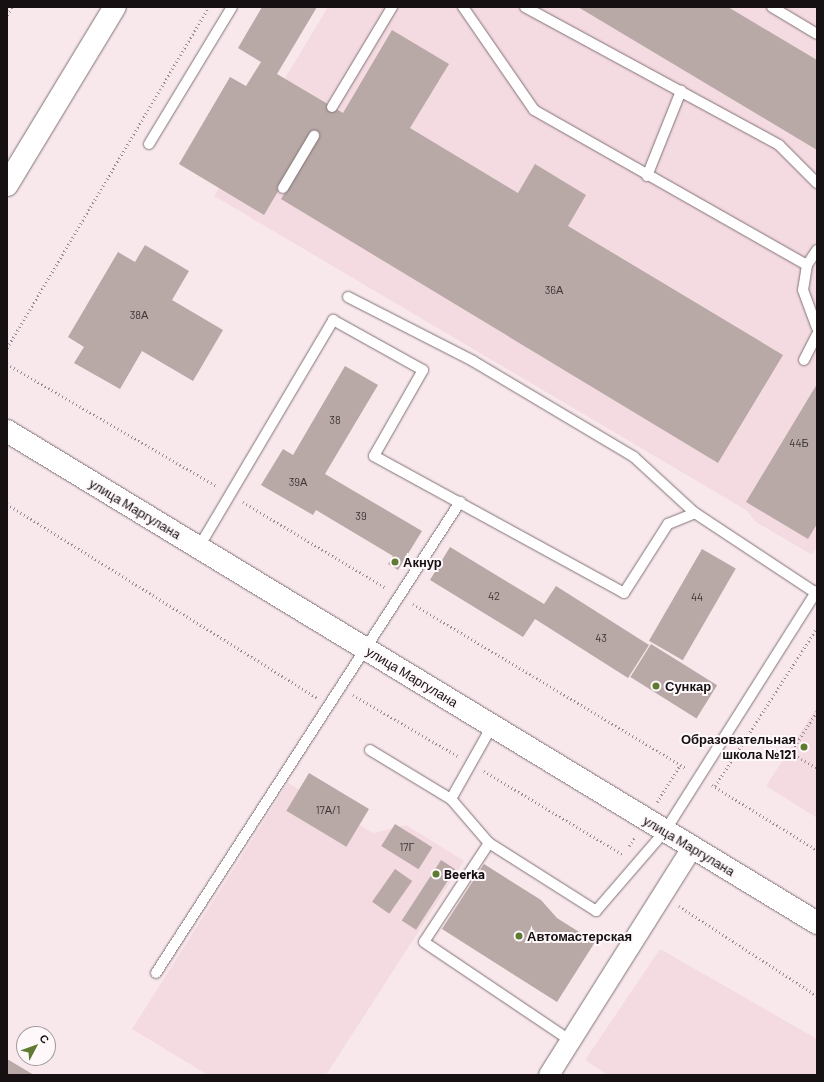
<!DOCTYPE html>
<meta charset="utf-8">
<style>
body{margin:0}
#map{position:relative;width:824px;height:1082px;overflow:hidden;background:#f8e8ec;font-family:Barlow,sans-serif}
div>[style]{position:absolute}
.built>*{inset:0;background:#f4dbe1}
.building>*{inset:0;background:#b8a8a6;transform-origin:0 0}
.path>*{height:2.5px;margin-top:-1.25px;transform-origin:0;background:repeating-linear-gradient(90deg,#988c8f 0 1px,transparent 0 4px)}
.roads{filter:drop-shadow(0 0 1px #807276) drop-shadow(0 0 1px #807276)}
.service>*{height:10px;margin:-5px;padding:0 5px;transform-origin:5px;border-radius:5px;background:#fff}
.minor>*{height:20px;margin:-10px;padding:0 10px;transform-origin:10px;border-radius:10px;background:#fff}
.tertiary>*{height:22px;margin:-11px;padding:0 11px;transform-origin:11px;border-radius:11px;background:#fff}
.secondary>*{height:22px;margin:-11px;padding:0 11px;transform-origin:11px;border-radius:11px;background:#fff}
.dots>*{width:11px;height:11px;translate:-50% -50%;box-sizing:border-box;border:2px solid #fff8fa;border-radius:50%}
span{translate:-50% -50%;white-space:nowrap;text-align:center;line-height:1.15;-webkit-text-stroke:4px #fff8fa;paint-order:stroke}
.number-label{font-size:11px;color:#3e3637}
.number-label span{-webkit-text-stroke-width:0}
.street-label{font-size:13px;color:#161012}
.poi-label{font-size:13px;color:#161012;font-weight:700}
.left{translate:0 -50%;text-align:left}
.right{translate:-100% -50%;text-align:right}
.frame{position:absolute;inset:0;border:8px solid #161012;pointer-events:none}
.north{position:absolute;left:16px;top:1026px;width:40px;height:40px;box-sizing:border-box;background:#fff8fa;border:1px solid #a29b9d;border-radius:50%;rotate:49deg;font-size:11px;font-weight:700;line-height:16px;text-align:center;color:#161012}
.north::after{content:'';display:block;margin:auto;width:14px;height:18px;background:#5e7b31;clip-path:polygon(50% 0,100% 100%,50% 72%,0 100%)}
</style>
<div id="map">
<div class="built">
<i style="clip-path:polygon(328px 7px,817px 7px,817px 546px,812px 555px,756px 522px,746px 510px,214px 196px)"></i>
<i style="clip-path:polygon(817px 707px,817px 818px,766px 786px)"></i>
<i style="clip-path:polygon(288px 783px,373px 833px,406px 825px,464px 861px,326px 1075px,208px 1075px,132px 1029px)"></i>
<i style="clip-path:polygon(660px 949px,817px 1039px,817px 1075px,608px 1075px,585px 1060px)"></i>
</div>
<div class="building">
<i style="clip-path:polygon(262px 7px,317px 7px,277px 74px,343px 113px,392px 30px,449px 64px,410px 128px,518px 193px,535px 164px,586px 195px,568px 226px,783px 355px,718px 463px,281px 199px,318px 138px,312px 134px,264px 215px,179px 164px,230px 77px,246px 86px,261px 62px,238px 48px)"></i>
<i style="clip-path:polygon(578px 7px,728px 7px,817px 60px,817px 150px)"></i>
<i style="clip-path:polygon(145px 245px,189px 271px,172px 300px,223px 330px,193px 381px,142px 351px,120px 389px,74px 363px,84px 347px,68px 337px,118px 252px,135px 262px)"></i>
<i style="clip-path:polygon(345px 366px,378px 385px,325px 474px,422px 531px,398px 570px,388px 564px,393px 556px,316px 510px,313px 515px,261px 485px,283px 449px,293px 455px)"></i>
<i style="clip-path:polygon(817px 384px,817px 524px,808px 539px,746px 502px)"></i>
<i style="clip-path:polygon(450px 547px,544px 604px,556px 586px,649px 645px,628px 678px,535px 619px,523px 637px,430px 580px)"></i>
<i style="left:702px;top:549px;width:39px;height:106px;rotate:30deg"></i>
<i style="left:651px;top:644px;width:78px;height:39px;rotate:32deg"></i>
<i style="left:309px;top:773px;width:70px;height:44px;rotate:31deg"></i>
<i style="left:395px;top:824px;width:44px;height:26px;rotate:32deg"></i>
<i style="left:441px;top:860px;width:17px;height:72px;rotate:33deg"></i>
<i style="clip-path:polygon(484px 864px,541px 900px,557px 918px,595px 942px,557px 1002px,442px 929px)"></i>
<i style="left:395px;top:869px;width:21px;height:40px;rotate:35deg"></i>
<i style="clip-path:polygon(7px 1059px,34px 1075px,7px 1075px)"></i>
</div>
<div class="path">
<i style="left:7px;top:15px;width:9px;rotate:-58deg"></i>
<i style="left:7px;top:348px;width:396px;rotate:-59.4deg"></i>
<i style="left:7px;top:364px;width:244px;rotate:30.2deg"></i>
<i style="left:243px;top:502px;width:167px;rotate:31deg"></i>
<i style="left:7px;top:504px;width:366px;rotate:32deg"></i>
<i style="left:413px;top:604px;width:318px;rotate:31deg"></i>
<i style="left:353px;top:695px;width:121px;rotate:30.2deg"></i>
<i style="left:817px;top:712px;width:49px;rotate:122.4deg"></i>
<i style="left:791px;top:753px;width:30px;rotate:30deg"></i>
<i style="left:484px;top:771px;width:163px;rotate:31deg"></i>
<i style="left:712px;top:785px;width:123px;rotate:31.8deg"></i>
<i style="left:715px;top:786px;width:188px;rotate:-57.2deg"></i>
<i style="left:657px;top:802px;width:44px;rotate:-58.1deg"></i>
<i style="left:629px;top:846px;width:11px;rotate:-56deg"></i>
<i style="left:679px;top:906px;width:165px;rotate:33.1deg"></i>
</div>
<div class="roads">
<div class="service">
<i style="left:463px;top:7px;width:125px;rotate:55.4deg"></i>
<i style="left:534px;top:110px;width:314px;rotate:29.6deg"></i>
<i style="left:525px;top:7px;width:289px;rotate:28.5deg"></i>
<i style="left:779px;top:145px;width:54px;rotate:45deg"></i>
<i style="left:772px;top:7px;width:52px;rotate:31deg"></i>
<i style="left:332px;top:107px;width:117px;rotate:-59deg"></i>
<i style="left:149px;top:144px;width:160px;rotate:-58.8deg"></i>
<i style="left:647px;top:176px;width:92px;rotate:-68.2deg"></i>
<i style="left:283px;top:188px;width:61px;rotate:-59.2deg"></i>
<i style="left:817px;top:250px;width:18px;rotate:124deg"></i>
<i style="left:807px;top:265px;width:25px;rotate:99deg"></i>
<i style="left:803px;top:290px;width:40px;rotate:69.8deg"></i>
<i style="left:348px;top:297px;width:140px;rotate:27.1deg"></i>
<i style="left:473px;top:361px;width:187px;rotate:30.8deg"></i>
<i style="left:634px;top:457px;width:83px;rotate:42.6deg"></i>
<i style="left:804px;top:360px;width:29px;rotate:-63deg"></i>
<i style="left:199px;top:547px;width:264px;rotate:-59.4deg"></i>
<i style="left:333px;top:320px;width:103px;rotate:29.1deg"></i>
<i style="left:423px;top:370px;width:99px;rotate:119.7deg"></i>
<i style="left:374px;top:456px;width:285px;rotate:28.7deg"></i>
<i style="left:624px;top:593px;width:82px;rotate:-57.5deg"></i>
<i style="left:668px;top:524px;width:29px;rotate:-22deg"></i>
<i style="left:695px;top:513px;width:145px;rotate:33.5deg"></i>
<i style="left:370px;top:750px;width:95px;rotate:31.2deg"></i>
<i style="left:451px;top:799px;width:58px;rotate:49.2deg"></i>
<i style="left:489px;top:843px;width:127px;rotate:32.4deg"></i>
<i style="left:596px;top:911px;width:106px;rotate:-49.2deg"></i>
<i style="left:665px;top:831px;width:284px;rotate:-57.7deg"></i>
<i style="left:451px;top:799px;width:84px;rotate:-60.7deg"></i>
<i style="left:489px;top:843px;width:118px;rotate:123.3deg"></i>
<i style="left:424px;top:942px;width:177px;rotate:34deg"></i>
<i style="left:156px;top:973px;width:561px;rotate:-57.16deg"></i>
</div>
<div class="minor">
<i style="left:549px;top:1075px;width:268px;rotate:-57.8deg"></i>
</div>
<div class="tertiary">
<i style="left:7px;top:431px;width:948px;rotate:31.27deg"></i>
</div>
<div class="secondary">
<i style="left:7px;top:185px;width:208px;rotate:-58.8deg"></i>
</div>
</div>
<div class="dots">
<i style="left:395px;top:562px;background:#5e7b31"></i>
<i style="left:656px;top:686px;background:#5e7b31"></i>
<i style="left:804px;top:747px;background:#5e7b31"></i>
<i style="left:436px;top:874px;background:#5e7b31"></i>
<i style="left:519px;top:936px;background:#5e7b31"></i>
</div>
<div class="number-label">
<span style="left:554px;top:290px">36А</span>
<span style="left:139px;top:315px">38А</span>
<span style="left:335px;top:420px">38</span>
<span style="left:799px;top:443px">44Б</span>
<span style="left:298px;top:482px">39А</span>
<span style="left:361px;top:516px">39</span>
<span style="left:494px;top:596px">42</span>
<span style="left:697px;top:597px">44</span>
<span style="left:601px;top:638px">43</span>
<span style="left:328px;top:810px">17А/1</span>
<span style="left:407px;top:847px">17Г</span>
</div>
<div class="street-label">
<span style="left:135px;top:509px;rotate:31deg">улица Маргулана</span>
<span style="left:412px;top:677px;rotate:31deg">улица Маргулана</span>
<span style="left:689px;top:846px;rotate:31deg">улица Маргулана</span>
</div>
<div class="poi-label">
<span class="left" style="left:403px;top:562px">Акнур</span>
<span class="left" style="left:665px;top:686px">Сункар</span>
<span class="right" style="left:796px;top:747px">Образовательная<br>школа №121</span>
<span class="left" style="left:444px;top:874px">Beerka</span>
<span class="left" style="left:527px;top:936px">Автомастерская</span>
</div>
<div class="frame"></div>
<div class="north">С</div>
</div>
